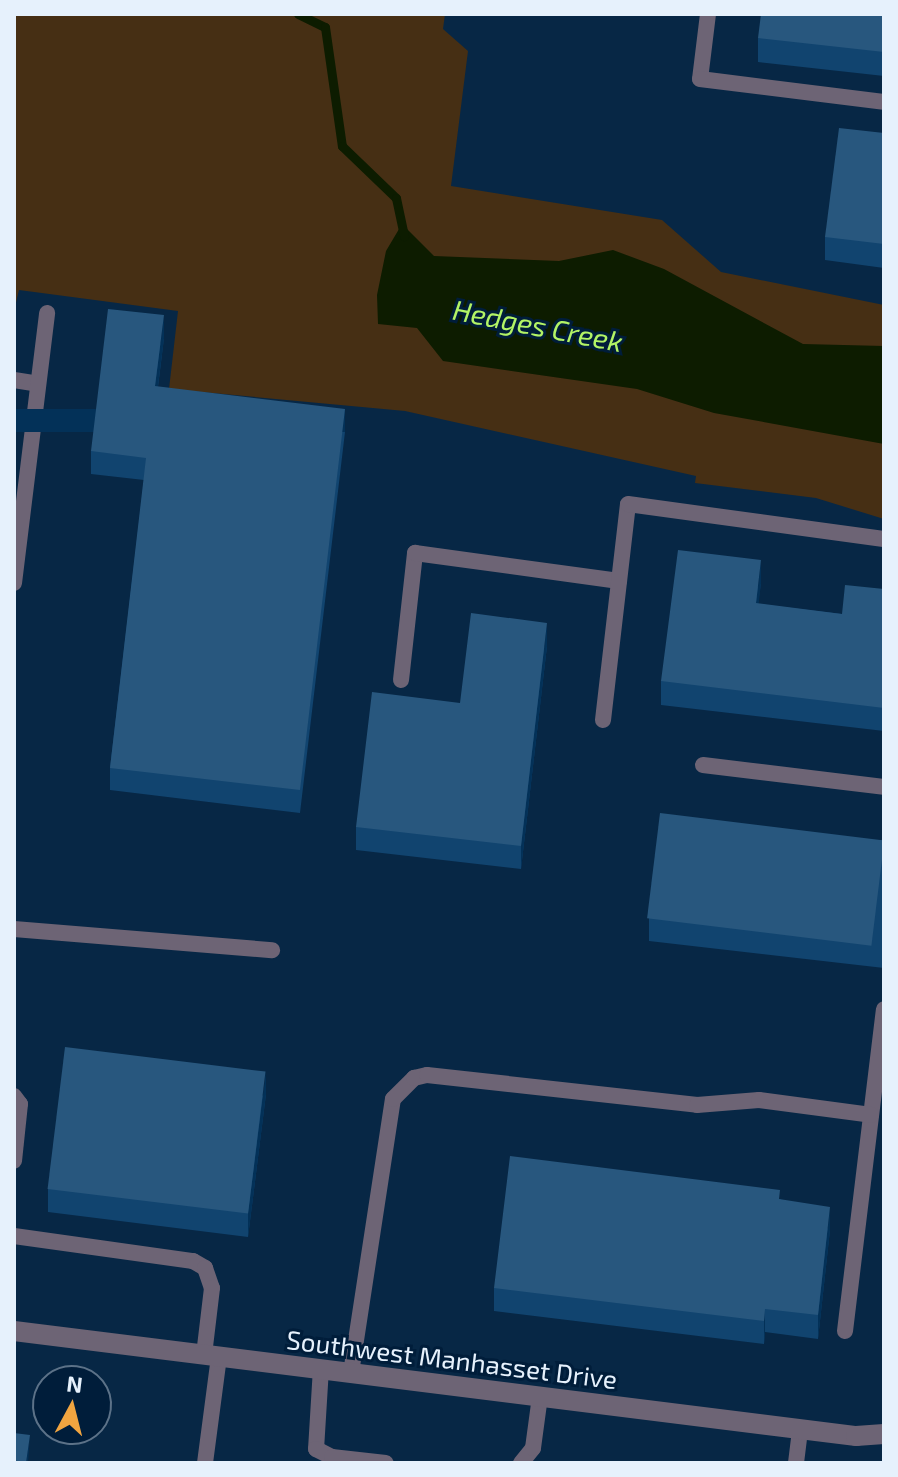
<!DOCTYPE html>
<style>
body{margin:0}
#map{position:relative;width:898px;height:1477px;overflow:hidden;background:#072745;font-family:"Exo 2",sans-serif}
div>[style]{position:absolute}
.green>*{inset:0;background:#462f14}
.water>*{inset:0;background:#0d1c00}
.stream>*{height:9px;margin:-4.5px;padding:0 4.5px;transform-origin:4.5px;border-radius:4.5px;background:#0d1c00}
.lane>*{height:16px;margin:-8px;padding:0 8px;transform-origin:8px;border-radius:8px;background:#6d6475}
.street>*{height:20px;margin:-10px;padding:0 10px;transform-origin:10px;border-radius:10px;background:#6d6475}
.wall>*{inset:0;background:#11446f}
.shaded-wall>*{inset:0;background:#033158;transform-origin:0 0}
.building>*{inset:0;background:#28577e;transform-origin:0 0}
span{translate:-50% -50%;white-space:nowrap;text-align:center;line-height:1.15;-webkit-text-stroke:6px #001d3a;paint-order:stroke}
.street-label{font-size:26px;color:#e6f1fc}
.water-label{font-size:28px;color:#b3f465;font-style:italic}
.frame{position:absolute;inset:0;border:16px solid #e6f1fc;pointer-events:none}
.north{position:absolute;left:32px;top:1365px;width:80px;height:80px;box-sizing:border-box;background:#001d3a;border:2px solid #5c7288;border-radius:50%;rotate:7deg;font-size:22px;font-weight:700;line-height:32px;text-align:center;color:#e6f1fc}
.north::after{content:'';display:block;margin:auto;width:28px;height:36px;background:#f1a540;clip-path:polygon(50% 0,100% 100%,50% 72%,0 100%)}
</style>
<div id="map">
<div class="green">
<i style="clip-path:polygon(14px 14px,445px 14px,443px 29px,468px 51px,451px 186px,662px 220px,721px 272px,884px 305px,884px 519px,816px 498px,695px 483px,696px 476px,405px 411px,169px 389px,178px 311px,19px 290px,14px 311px)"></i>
</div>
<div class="water">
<i style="clip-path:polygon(402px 224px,434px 256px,559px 261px,613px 250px,664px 269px,803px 344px,884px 346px,884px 444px,714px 413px,637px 389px,443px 361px,417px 328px,378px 324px,377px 295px,386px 251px)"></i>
</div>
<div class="stream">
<i style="left:298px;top:14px;width:30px;rotate:26deg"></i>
<i style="left:325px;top:27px;width:120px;rotate:81.9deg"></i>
<i style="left:342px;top:146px;width:75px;rotate:43.9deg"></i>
<i style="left:396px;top:198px;width:39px;rotate:78deg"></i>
</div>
<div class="lane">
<i style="left:708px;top:14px;width:65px;rotate:97deg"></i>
<i style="left:700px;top:79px;width:185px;rotate:7.1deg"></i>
<i style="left:14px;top:380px;width:24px;rotate:9deg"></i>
<i style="left:14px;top:583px;width:272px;rotate:-83deg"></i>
<i style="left:401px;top:680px;width:128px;rotate:-83.7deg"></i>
<i style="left:415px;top:553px;width:206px;rotate:7.8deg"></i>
<i style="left:603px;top:720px;width:217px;rotate:-83.4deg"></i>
<i style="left:628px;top:504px;width:258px;rotate:7.8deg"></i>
<i style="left:703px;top:765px;width:182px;rotate:6.9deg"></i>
<i style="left:14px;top:929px;width:259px;rotate:4.7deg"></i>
<i style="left:14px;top:1096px;width:10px;rotate:53deg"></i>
<i style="left:20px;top:1104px;width:57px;rotate:96deg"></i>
<i style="left:14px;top:1236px;width:181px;rotate:8deg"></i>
<i style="left:193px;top:1261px;width:14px;rotate:30deg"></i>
<i style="left:205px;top:1268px;width:21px;rotate:71deg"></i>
<i style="left:212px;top:1288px;width:67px;rotate:96.8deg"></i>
<i style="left:845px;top:1331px;width:324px;rotate:-83.1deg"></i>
<i style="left:321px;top:1368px;width:81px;rotate:93.5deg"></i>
<i style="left:316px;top:1449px;width:18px;rotate:27deg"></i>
<i style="left:332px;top:1457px;width:54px;rotate:6.3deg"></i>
<i style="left:351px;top:1373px;width:277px;rotate:-81.3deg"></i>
<i style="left:393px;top:1099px;width:30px;rotate:-45deg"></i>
<i style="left:414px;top:1078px;width:13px;rotate:-13deg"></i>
<i style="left:427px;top:1075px;width:272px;rotate:6.3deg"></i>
<i style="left:697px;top:1105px;width:62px;rotate:-4.6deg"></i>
<i style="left:759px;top:1100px;width:113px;rotate:7.6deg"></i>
<i style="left:205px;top:1463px;width:107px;rotate:-82.5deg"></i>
<i style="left:521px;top:1463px;width:19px;rotate:-51deg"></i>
<i style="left:533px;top:1448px;width:52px;rotate:-82.3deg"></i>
<i style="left:796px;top:1463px;width:34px;rotate:-83deg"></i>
</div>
<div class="street">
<i style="left:14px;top:1331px;width:849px;rotate:7.11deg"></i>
<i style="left:856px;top:1436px;width:28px;rotate:-4deg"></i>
</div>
<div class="wall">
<i style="clip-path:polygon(884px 14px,884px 76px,758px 62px,758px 38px)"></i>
<i style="clip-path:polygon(884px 133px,884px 268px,825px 260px,825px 237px)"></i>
<i style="clip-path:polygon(164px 338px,158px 387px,345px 432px,300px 813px,110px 790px,110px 768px,144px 480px,91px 474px,91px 451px)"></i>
<i style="clip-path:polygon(761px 583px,758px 604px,842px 614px,884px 589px,884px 731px,661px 705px,661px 681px)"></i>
<i style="clip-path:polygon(547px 646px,521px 869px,356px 850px,356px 827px,460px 703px)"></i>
<i style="clip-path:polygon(884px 839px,884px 968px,649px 941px,649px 918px)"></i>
<i style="clip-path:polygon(266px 1094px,248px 1237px,48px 1212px,48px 1189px)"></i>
<i style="clip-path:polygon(780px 1199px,830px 1230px,818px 1339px,765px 1332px,764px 1344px,494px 1311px,494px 1288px)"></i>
</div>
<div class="shaded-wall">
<i style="clip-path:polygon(164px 315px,164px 338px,155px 409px,155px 386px)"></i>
<i style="left:345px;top:409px;width:23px;height:384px;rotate:90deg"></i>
<i style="clip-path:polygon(761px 560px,761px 583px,756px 627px,756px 603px)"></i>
<i style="clip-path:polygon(547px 623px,547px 646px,521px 869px,521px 846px)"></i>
<i style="clip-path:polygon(266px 1071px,266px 1094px,248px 1237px,248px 1213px)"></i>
<i style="clip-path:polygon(830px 1207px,830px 1230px,818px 1339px,818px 1315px)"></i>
<i style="clip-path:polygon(765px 1309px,765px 1332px,764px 1344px,764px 1321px)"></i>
<i style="clip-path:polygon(30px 1435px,28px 1463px,26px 1463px)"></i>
</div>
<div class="building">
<i style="clip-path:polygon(761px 14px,884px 14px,884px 52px,758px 38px)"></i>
<i style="clip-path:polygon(839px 128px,884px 133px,884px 244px,825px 237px)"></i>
<i style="clip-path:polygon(108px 309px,164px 315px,155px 386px,345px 409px,300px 790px,110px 768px,146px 458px,91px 451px)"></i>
<i style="clip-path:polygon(678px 550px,761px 560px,756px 603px,842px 614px,845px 585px,884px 589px,884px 708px,661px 681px)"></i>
<i style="clip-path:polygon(471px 613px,547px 623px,521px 846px,356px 827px,372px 692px,460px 703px)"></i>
<i style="left:660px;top:813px;width:226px;height:106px;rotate:7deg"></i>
<i style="left:65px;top:1047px;width:202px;height:143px;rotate:7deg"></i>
<i style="clip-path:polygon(510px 1156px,780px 1190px,779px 1199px,830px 1207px,818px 1315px,765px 1309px,764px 1321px,494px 1288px)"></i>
<i style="clip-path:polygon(14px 1433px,30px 1435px,26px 1463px,14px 1463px)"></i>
</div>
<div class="street-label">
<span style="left:452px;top:1359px;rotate:7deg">Southwest Manhasset Drive</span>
</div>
<div class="water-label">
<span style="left:538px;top:325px;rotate:11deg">Hedges Creek</span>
</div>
<div class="frame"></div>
<div class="north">N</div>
</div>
